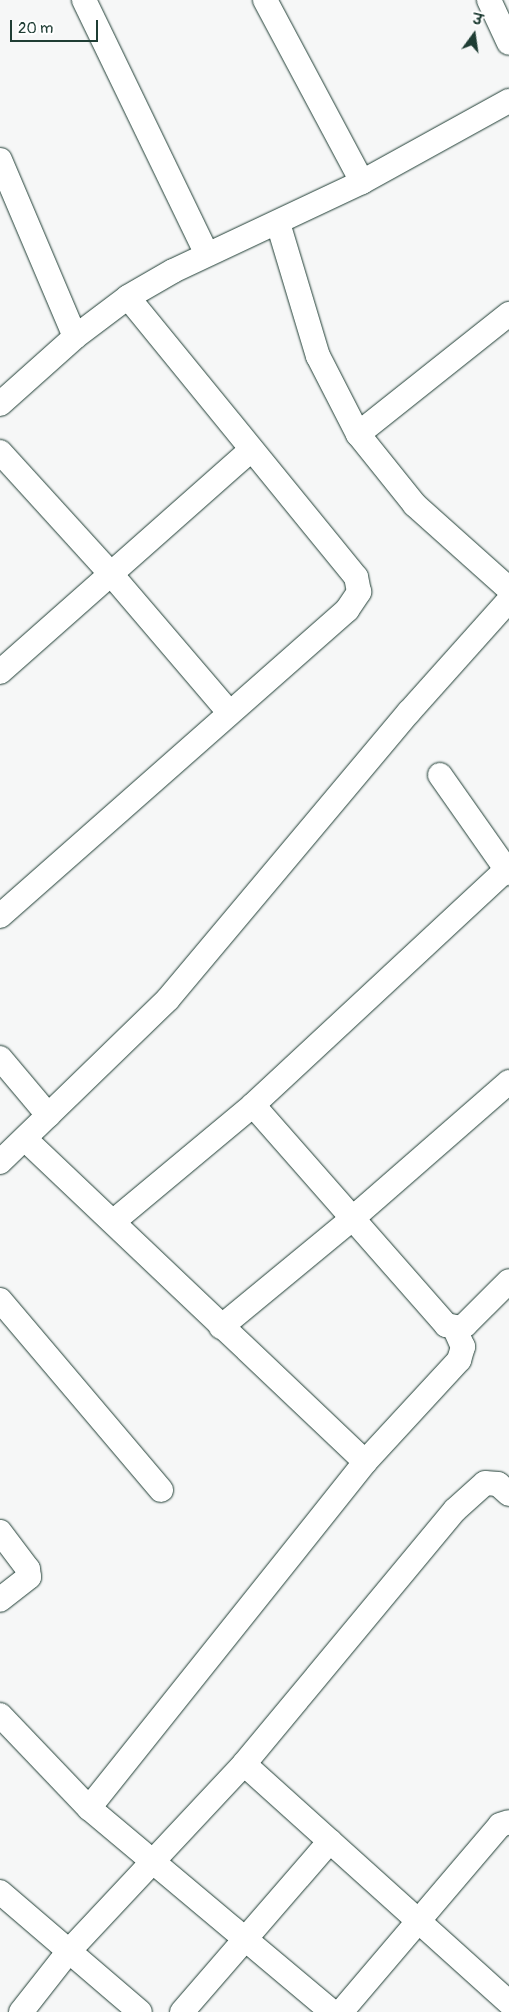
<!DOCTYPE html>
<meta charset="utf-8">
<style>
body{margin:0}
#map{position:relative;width:509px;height:2012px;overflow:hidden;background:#f6f7f7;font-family:Pangolin,"Playpen Sans Deva",sans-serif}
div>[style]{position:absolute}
.roads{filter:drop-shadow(0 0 1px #1f3d34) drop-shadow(0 0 1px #1f3d34)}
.street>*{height:24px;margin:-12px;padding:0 12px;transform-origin:12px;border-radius:12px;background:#fff}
span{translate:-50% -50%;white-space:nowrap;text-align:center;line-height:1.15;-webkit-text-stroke:4px #fff;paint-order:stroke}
.north{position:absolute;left:449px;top:10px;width:50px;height:50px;-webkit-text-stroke:4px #fff;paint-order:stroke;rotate:14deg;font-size:14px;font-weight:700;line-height:20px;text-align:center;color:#1f3d34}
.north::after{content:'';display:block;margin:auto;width:18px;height:22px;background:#1f3d34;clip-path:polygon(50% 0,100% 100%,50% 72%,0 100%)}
.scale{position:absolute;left:10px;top:20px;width:88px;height:22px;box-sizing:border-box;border:2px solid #1f3d34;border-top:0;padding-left:6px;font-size:15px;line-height:18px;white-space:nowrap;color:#1f3d34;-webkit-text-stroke:4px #fff;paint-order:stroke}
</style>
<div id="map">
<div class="roads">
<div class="street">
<i style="left:84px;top:0;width:282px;rotate:64.2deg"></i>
<i style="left:265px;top:0;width:206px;rotate:61.9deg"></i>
<i style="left:489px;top:0;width:47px;rotate:65.1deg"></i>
<i style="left:0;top:160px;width:192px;rotate:67deg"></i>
<i style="left:278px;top:223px;width:139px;rotate:73.3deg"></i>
<i style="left:318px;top:356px;width:88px;rotate:62.9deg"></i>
<i style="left:358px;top:434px;width:91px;rotate:51.2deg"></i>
<i style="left:415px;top:505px;width:126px;rotate:41.8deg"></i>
<i style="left:0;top:404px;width:101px;rotate:-41.8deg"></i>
<i style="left:75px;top:337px;width:66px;rotate:-37deg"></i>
<i style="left:128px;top:297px;width:52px;rotate:-30deg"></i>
<i style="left:173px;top:271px;width:209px;rotate:-25.2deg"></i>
<i style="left:362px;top:182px;width:168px;rotate:-28.9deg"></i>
<i style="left:358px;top:434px;width:193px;rotate:-38.5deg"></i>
<i style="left:0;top:452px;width:165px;rotate:47.7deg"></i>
<i style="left:111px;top:574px;width:182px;rotate:49.5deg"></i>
<i style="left:0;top:672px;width:334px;rotate:-41.5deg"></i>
<i style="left:440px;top:775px;width:120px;rotate:54.9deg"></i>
<i style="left:0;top:916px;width:463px;rotate:-41.4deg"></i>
<i style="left:347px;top:610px;width:22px;rotate:-56deg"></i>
<i style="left:359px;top:592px;width:15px;rotate:-101deg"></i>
<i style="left:356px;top:577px;width:361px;rotate:-129.2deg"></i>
<i style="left:0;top:1058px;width:75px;rotate:49.9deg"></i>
<i style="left:253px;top:1105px;width:293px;rotate:48.7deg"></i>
<i style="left:446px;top:1325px;width:13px;rotate:13deg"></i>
<i style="left:459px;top:1328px;width:7px;rotate:-27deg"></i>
<i style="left:465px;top:1325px;width:62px;rotate:-45deg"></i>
<i style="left:25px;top:1139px;width:469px;rotate:43.5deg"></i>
<i style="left:0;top:1162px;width:234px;rotate:-44.1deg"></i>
<i style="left:168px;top:999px;width:375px;rotate:-50deg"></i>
<i style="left:409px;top:712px;width:150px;rotate:-48.2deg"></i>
<i style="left:114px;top:1221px;width:181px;rotate:-39.8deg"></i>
<i style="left:253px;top:1105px;width:350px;rotate:-42.9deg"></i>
<i style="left:0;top:1300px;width:249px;rotate:49.7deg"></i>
<i style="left:221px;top:1327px;width:171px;rotate:-39.5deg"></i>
<i style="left:353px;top:1218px;width:207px;rotate:-41.1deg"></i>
<i style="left:0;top:1532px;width:46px;rotate:52.9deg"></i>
<i style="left:28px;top:1569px;width:8px;rotate:83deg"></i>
<i style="left:29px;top:1577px;width:37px;rotate:142deg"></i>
<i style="left:0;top:1715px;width:129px;rotate:46.3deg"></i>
<i style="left:89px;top:1808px;width:317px;rotate:40deg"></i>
<i style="left:244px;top:1764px;width:357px;rotate:42deg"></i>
<i style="left:89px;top:1808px;width:443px;rotate:-51.4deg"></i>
<i style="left:365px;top:1462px;width:139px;rotate:-47.3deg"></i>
<i style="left:459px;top:1360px;width:14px;rotate:-73deg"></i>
<i style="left:463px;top:1347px;width:22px;rotate:-114deg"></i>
<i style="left:0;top:1892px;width:184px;rotate:40.6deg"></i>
<i style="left:21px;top:2012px;width:78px;rotate:-51.8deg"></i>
<i style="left:69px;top:1951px;width:256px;rotate:-46.9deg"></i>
<i style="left:244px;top:1764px;width:330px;rotate:-50.3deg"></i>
<i style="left:455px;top:1510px;width:40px;rotate:-42deg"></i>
<i style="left:485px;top:1483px;width:13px;rotate:4deg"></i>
<i style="left:498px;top:1484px;width:15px;rotate:42deg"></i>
<i style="left:182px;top:2012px;width:226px;rotate:-49.1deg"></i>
<i style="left:341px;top:2012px;width:245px;rotate:-49.6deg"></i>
<i style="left:500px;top:1825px;width:9px;rotate:-18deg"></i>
</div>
</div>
<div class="north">उ</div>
<div class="scale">20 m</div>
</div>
